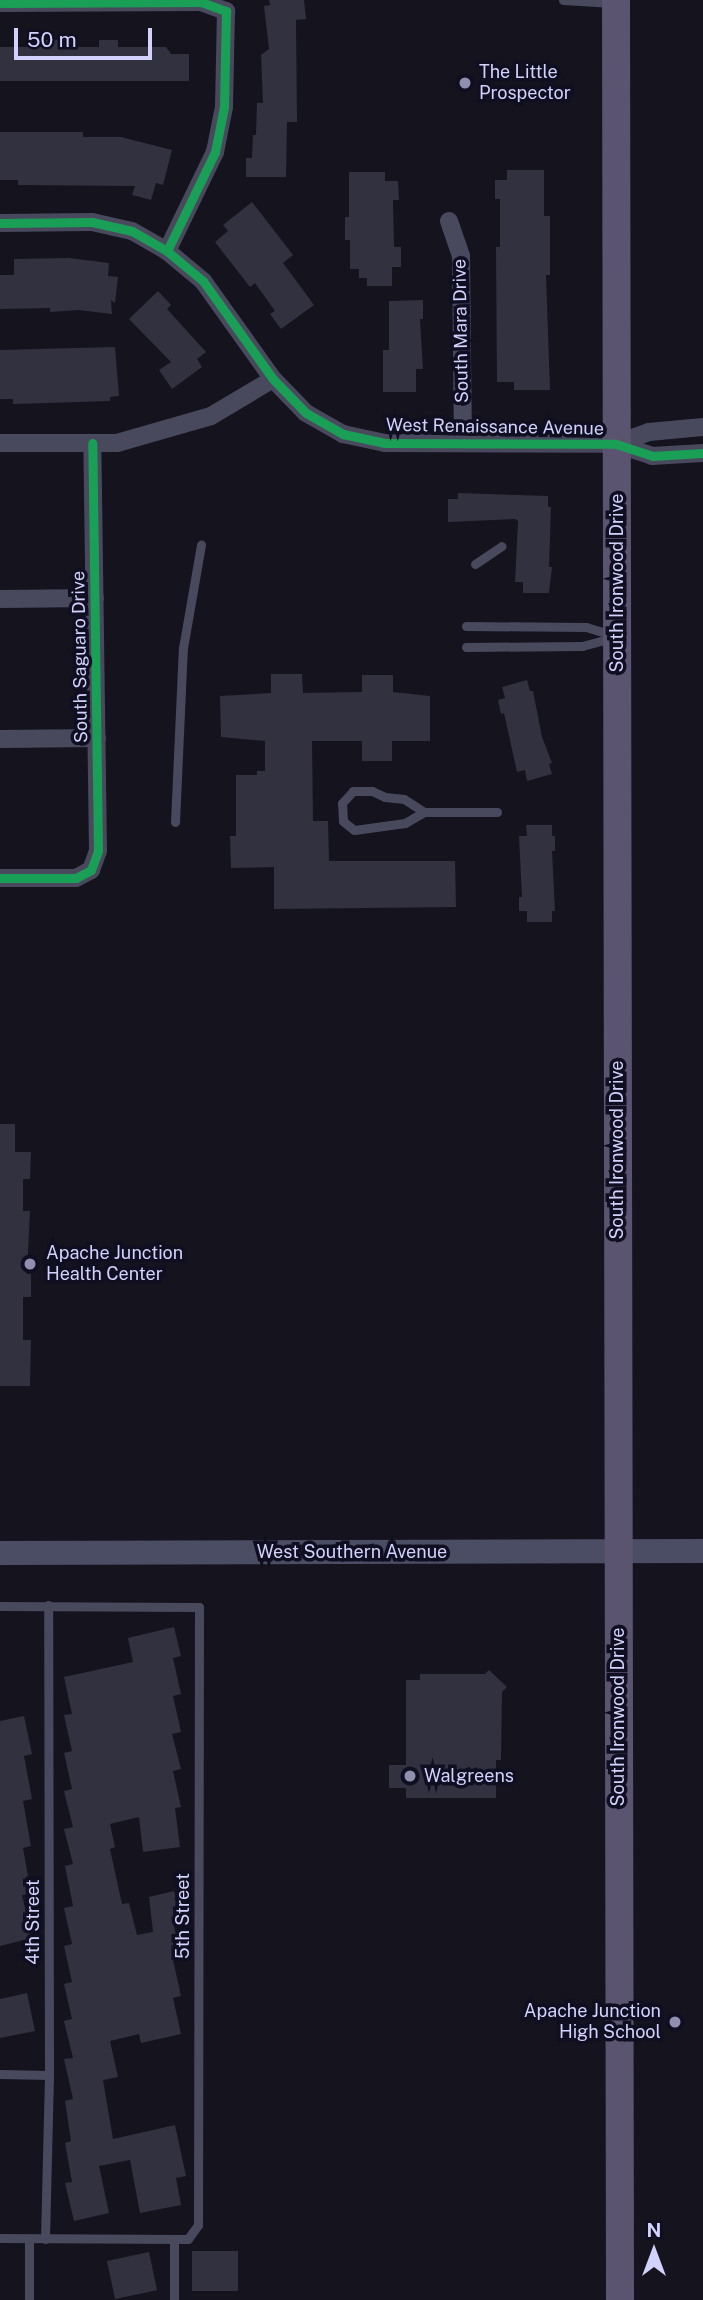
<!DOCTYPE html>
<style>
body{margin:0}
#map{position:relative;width:703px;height:2300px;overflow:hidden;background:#14131e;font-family:"Public Sans",sans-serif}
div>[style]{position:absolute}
.building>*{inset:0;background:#323140;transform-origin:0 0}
.lane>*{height:9px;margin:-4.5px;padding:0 4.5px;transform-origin:4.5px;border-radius:4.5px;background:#49495e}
.street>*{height:18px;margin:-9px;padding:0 9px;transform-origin:9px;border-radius:9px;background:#49495e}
.secondary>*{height:24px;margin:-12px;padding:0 12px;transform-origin:12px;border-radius:12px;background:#4b4d65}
.primary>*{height:28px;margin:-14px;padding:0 14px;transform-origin:14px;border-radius:14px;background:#5b5470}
.cycleway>*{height:9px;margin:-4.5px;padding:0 4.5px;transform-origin:4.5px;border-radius:4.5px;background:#1a9f57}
.dots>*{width:19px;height:19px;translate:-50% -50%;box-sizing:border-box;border:4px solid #100f22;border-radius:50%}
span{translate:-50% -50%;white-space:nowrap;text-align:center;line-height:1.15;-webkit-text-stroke:7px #100f22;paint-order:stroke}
.poi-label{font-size:18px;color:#d3d2fd}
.left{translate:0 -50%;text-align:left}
.right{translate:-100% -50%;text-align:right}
.street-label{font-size:18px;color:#d3d2fd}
.north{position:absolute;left:619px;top:2216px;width:70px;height:70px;-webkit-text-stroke:5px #100f22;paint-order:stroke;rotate:0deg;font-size:19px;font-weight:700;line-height:28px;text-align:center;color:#d3d2fd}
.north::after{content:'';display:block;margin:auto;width:24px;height:32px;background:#d3d2fd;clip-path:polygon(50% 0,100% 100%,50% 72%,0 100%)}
.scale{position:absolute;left:14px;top:28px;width:138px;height:32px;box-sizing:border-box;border:4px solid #d3d2fd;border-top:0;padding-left:9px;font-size:21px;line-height:24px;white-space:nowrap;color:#d3d2fd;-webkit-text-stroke:5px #100f22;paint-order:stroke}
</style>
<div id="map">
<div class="building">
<i style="clip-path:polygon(269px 0,304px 0,306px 19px,296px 20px,297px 122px,287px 122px,286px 177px,246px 177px,246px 158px,252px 158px,253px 135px,256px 135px,257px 103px,263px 103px,261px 55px,269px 49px,264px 6px,270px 5px)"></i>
<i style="clip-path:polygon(44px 40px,64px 40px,64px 47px,99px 47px,99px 40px,118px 40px,118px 47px,166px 47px,171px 54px,189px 54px,189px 81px,0 81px,0 47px,44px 47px)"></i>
<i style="clip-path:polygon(0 132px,83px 132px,83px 137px,121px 137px,172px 150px,163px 185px,156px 183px,151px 200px,132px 195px,135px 186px,18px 185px,18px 180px,0 180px)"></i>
<i style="clip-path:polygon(507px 170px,544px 170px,544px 216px,550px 216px,550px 275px,546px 275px,550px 390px,514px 390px,514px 382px,497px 382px,496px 247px,500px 247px,500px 199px,495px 199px,495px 180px,507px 180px)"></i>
<i style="clip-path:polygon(349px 172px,385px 172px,385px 181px,398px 181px,399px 200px,393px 200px,394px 247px,401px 247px,401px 267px,392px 267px,392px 286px,367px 286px,367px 278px,359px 278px,359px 269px,350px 269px,350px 240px,345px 240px,345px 217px,349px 217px)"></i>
<i style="clip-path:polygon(252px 202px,293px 255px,283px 263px,314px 305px,281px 329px,270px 314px,275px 311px,255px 283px,250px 287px,215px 242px,228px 231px,223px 225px)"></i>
<i style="clip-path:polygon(69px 258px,109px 263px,108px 276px,118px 277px,115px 303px,111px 300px,112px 314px,78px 310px,50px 312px,50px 308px,0 309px,0 275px,14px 275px,14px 259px)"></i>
<i style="clip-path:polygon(158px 291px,171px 305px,167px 309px,206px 352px,197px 359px,202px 367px,172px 389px,159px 370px,171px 362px,129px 319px)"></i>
<i style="clip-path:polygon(423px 300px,423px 319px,420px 319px,423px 369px,416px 369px,416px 392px,383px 392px,383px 350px,389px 350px,389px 301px)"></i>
<i style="clip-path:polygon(115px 347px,119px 396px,110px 397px,110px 401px,13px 404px,13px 399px,0 399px,0 350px)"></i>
<i style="clip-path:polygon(458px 493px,548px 496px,548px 507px,551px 507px,549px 567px,552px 567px,549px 593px,523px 593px,523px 582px,515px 582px,518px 521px,515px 519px,448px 522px,448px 499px,458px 499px)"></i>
<i style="clip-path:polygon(271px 674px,302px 674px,303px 693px,362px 692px,362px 675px,393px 675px,393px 692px,430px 696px,430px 741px,392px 741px,392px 761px,362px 761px,362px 741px,312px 741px,313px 821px,328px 821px,329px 861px,455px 861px,456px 907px,274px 909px,274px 867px,231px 868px,230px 836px,236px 836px,236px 775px,257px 775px,257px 771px,265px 771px,265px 741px,221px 737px,220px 696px,271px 693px)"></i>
<i style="clip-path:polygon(527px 680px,530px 691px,533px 691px,542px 737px,552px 763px,549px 764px,552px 774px,527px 781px,525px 770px,517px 772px,504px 713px,501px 714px,498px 700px,505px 698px,502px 687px)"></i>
<i style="clip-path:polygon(526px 825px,552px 825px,552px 836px,555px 836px,555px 851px,552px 851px,555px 911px,552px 911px,552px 922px,527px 922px,527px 911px,519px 911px,519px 897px,522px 897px,519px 836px,527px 836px)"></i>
<i style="clip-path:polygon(0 1124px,15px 1124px,15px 1152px,31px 1152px,30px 1179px,23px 1179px,23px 1211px,30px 1211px,27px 1274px,31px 1274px,31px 1297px,23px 1297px,23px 1340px,31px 1340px,30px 1386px,0 1386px)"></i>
<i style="clip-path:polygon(174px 1627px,181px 1656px,173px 1658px,181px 1694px,173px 1696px,181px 1732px,172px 1734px,181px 1769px,173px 1771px,181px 1807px,175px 1808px,180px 1847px,143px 1852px,139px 1817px,110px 1824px,115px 1847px,110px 1849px,122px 1904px,129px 1903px,137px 1935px,153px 1932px,149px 1897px,174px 1891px,181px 1919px,173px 1922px,181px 1959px,173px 1960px,181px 1996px,173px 1998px,181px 2034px,141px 2043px,139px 2034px,110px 2041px,118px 2077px,103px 2080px,113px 2139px,175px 2125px,186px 2176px,176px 2178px,181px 2205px,140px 2213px,130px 2160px,99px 2166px,109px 2213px,74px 2221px,65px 2183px,72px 2182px,65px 2143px,71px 2141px,65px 2101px,73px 2099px,64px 2059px,73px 2058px,64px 2021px,72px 2019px,64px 1984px,72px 1982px,64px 1946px,72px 1944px,64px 1908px,73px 1906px,65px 1866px,73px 1864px,64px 1829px,73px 1827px,64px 1791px,72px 1789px,64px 1753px,72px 1751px,64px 1715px,72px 1714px,64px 1677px,133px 1662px,128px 1638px)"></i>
<i style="clip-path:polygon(489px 1670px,507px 1687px,502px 1692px,501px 1760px,496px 1760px,496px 1798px,406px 1798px,406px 1788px,389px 1788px,389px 1765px,406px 1765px,406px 1680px,420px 1680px,420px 1674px,485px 1674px)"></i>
<i style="clip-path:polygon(24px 1716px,32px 1754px,24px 1756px,32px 1799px,23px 1801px,31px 1846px,23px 1848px,31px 1893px,22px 1895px,32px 1938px,0 1946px,0 1721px)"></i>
<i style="clip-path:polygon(27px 1993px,35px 2031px,0 2038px,0 1999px)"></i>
<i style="left:238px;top:2251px;width:40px;height:46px;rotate:90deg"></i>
<i style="left:149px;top:2252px;width:39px;height:43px;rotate:78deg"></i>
</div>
<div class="lane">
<i style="left:563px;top:0;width:50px;rotate:3.4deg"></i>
<i style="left:475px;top:564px;width:32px;rotate:-34deg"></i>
<i style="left:466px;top:626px;width:120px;rotate:0.5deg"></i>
<i style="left:586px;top:627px;width:27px;rotate:17deg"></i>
<i style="left:466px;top:647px;width:116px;rotate:-0.5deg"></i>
<i style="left:582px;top:646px;width:31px;rotate:-15deg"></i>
<i style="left:424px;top:812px;width:22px;rotate:150deg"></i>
<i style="left:405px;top:823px;width:51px;rotate:172.2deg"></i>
<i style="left:354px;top:830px;width:14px;rotate:-141deg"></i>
<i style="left:343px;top:821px;width:18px;rotate:-93deg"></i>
<i style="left:342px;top:803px;width:16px;rotate:-47deg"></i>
<i style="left:353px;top:791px;width:19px"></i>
<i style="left:372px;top:791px;width:14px;rotate:25deg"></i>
<i style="left:385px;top:797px;width:19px;rotate:6deg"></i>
<i style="left:404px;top:799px;width:24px;rotate:33deg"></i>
<i style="left:424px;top:812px;width:73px"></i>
<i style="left:175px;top:822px;width:174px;rotate:-87.4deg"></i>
<i style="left:183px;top:648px;width:105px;rotate:-80.1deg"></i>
<i style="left:0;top:1606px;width:199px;rotate:0.3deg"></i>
<i style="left:199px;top:1607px;width:618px;rotate:90.09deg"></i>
<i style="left:198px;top:2225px;width:17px;rotate:126deg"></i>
<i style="left:188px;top:2239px;width:188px;rotate:-179.7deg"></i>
<i style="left:0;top:2074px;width:49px;rotate:1.2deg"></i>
<i style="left:29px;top:2239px;width:61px;rotate:90deg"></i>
<i style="left:45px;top:2239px;width:164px;rotate:-88.6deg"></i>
<i style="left:49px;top:2075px;width:470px;rotate:-90.1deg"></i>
<i style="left:174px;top:2239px;width:61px;rotate:90deg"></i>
</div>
<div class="street">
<i style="left:0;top:3px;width:201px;rotate:-0.3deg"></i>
<i style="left:201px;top:2px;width:27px;rotate:20deg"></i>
<i style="left:226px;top:11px;width:96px;rotate:91.2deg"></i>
<i style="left:224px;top:107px;width:46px;rotate:101.3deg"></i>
<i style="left:215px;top:152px;width:110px;rotate:115.9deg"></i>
<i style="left:449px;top:221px;width:37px;rotate:71deg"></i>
<i style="left:461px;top:256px;width:187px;rotate:89.4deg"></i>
<i style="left:0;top:223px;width:92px;rotate:-0.6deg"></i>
<i style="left:92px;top:222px;width:41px;rotate:12.7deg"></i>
<i style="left:132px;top:231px;width:40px;rotate:29.7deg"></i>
<i style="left:167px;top:251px;width:47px;rotate:39.8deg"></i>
<i style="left:203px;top:281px;width:120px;rotate:54.5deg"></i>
<i style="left:273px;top:379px;width:47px;rotate:45.9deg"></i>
<i style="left:306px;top:413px;width:43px;rotate:29.6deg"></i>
<i style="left:343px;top:434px;width:43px;rotate:12.1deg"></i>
<i style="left:385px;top:443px;width:231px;rotate:0.2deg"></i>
<i style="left:616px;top:444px;width:38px;rotate:18deg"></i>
<i style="left:652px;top:456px;width:51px;rotate:-3.4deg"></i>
<i style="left:0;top:443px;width:117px"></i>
<i style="left:117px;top:443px;width:98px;rotate:-16deg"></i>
<i style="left:211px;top:416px;width:72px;rotate:-30.8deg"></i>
<i style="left:616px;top:444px;width:35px;rotate:-20deg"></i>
<i style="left:649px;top:432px;width:54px;rotate:-5.3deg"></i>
<i style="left:0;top:599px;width:95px;rotate:-0.6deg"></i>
<i style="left:0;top:739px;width:97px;rotate:-0.6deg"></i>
<i style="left:0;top:878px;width:76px"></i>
<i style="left:76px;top:878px;width:17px;rotate:-28deg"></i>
<i style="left:91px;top:870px;width:20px;rotate:-70deg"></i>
<i style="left:98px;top:851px;width:408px;rotate:-90.8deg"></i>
</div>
<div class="secondary">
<i style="left:0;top:1553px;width:703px;rotate:-0.16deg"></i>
</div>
<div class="primary">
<i style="left:616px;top:0;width:2300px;rotate:89.9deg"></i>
</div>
<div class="cycleway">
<i style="left:0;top:3px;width:201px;rotate:-0.3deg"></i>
<i style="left:201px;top:2px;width:27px;rotate:20deg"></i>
<i style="left:226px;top:11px;width:96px;rotate:91.2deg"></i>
<i style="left:224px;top:107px;width:46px;rotate:101.3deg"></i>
<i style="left:215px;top:152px;width:110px;rotate:115.9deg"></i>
<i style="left:0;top:223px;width:92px;rotate:-0.6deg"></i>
<i style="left:92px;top:222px;width:41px;rotate:12.7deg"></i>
<i style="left:132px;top:231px;width:40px;rotate:29.7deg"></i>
<i style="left:167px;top:251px;width:47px;rotate:39.8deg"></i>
<i style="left:203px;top:281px;width:120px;rotate:54.5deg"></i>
<i style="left:273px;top:379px;width:47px;rotate:45.9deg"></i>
<i style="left:306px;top:413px;width:43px;rotate:29.6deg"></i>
<i style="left:343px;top:434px;width:43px;rotate:12.1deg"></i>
<i style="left:385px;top:443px;width:231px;rotate:0.2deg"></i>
<i style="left:616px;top:444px;width:38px;rotate:18deg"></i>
<i style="left:652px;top:456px;width:51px;rotate:-3.4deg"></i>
<i style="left:0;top:878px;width:76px"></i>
<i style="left:76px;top:878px;width:17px;rotate:-28deg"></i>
<i style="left:91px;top:870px;width:20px;rotate:-70deg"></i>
<i style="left:98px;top:851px;width:408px;rotate:-90.8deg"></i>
</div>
<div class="dots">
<i style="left:465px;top:83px;background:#908faf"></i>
<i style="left:30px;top:1264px;background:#908faf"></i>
<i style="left:410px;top:1776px;background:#908faf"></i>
<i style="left:675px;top:2022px;background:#908faf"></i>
</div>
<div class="poi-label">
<span class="left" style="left:479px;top:83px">The Little<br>Prospector</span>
<span class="left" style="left:46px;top:1264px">Apache Junction<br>Health Center</span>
<span class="left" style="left:424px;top:1776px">Walgreens</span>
<span class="right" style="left:661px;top:2022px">Apache Junction<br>High School</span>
</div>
<div class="street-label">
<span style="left:461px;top:331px;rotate:-91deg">South Mara Drive</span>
<span style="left:495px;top:427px;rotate:1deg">West Renaissance Avenue</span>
<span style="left:617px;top:583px;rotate:-90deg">South Ironwood Drive</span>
<span style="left:80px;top:657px;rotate:-91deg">South Saguaro Drive</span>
<span style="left:617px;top:1150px;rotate:-90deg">South Ironwood Drive</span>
<span style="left:352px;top:1552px">West Southern Avenue</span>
<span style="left:618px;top:1717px;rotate:-90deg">South Ironwood Drive</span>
<span style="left:183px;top:1916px;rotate:-90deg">5th Street</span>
<span style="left:33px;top:1922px;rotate:-90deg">4th Street</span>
</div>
<div class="north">N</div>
<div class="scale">50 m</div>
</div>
